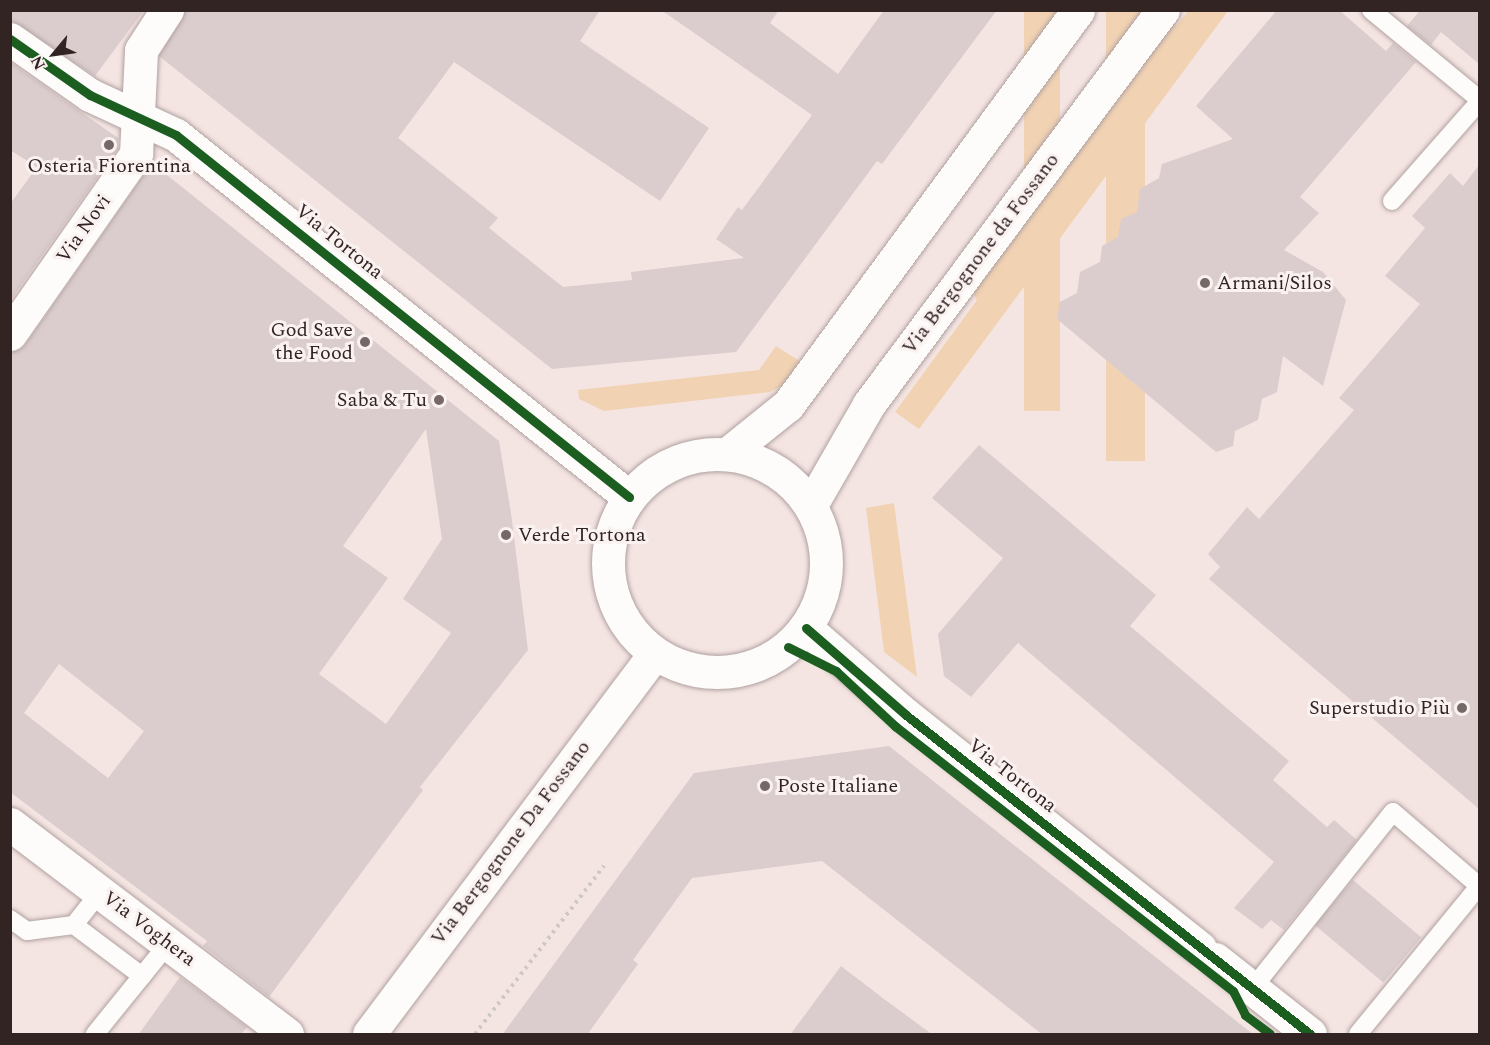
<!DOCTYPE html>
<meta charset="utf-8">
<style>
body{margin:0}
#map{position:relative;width:1490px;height:1045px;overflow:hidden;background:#f5e5e2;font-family:Spectral,serif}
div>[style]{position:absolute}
.green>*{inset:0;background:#f1d2b3;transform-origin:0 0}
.building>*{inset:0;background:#dbcdcd;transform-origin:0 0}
.path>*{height:4px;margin-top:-2px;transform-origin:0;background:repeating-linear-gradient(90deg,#cdc7c7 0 3px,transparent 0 7.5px)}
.roads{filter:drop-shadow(0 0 2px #b0a2a1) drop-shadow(0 0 2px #b0a2a1)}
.service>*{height:18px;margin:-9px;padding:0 9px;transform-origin:9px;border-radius:9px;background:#fefbfb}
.minor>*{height:33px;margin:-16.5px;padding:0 16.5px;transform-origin:16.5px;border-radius:16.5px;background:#fefbfb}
.minor>.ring{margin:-16.5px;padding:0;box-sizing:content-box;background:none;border:33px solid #fefbfb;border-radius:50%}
.cycleway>*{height:9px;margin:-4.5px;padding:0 4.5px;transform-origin:4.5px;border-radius:4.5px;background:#1b5e20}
.dots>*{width:16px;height:16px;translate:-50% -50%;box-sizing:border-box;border:3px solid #faf2f1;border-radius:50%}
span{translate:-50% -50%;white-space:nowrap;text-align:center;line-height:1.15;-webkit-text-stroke:6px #faf2f1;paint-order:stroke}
.poi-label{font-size:20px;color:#322423}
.left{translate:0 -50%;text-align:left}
.right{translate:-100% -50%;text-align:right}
.street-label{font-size:20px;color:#322423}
.frame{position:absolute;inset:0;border:12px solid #322423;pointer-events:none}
.north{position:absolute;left:24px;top:24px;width:60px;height:60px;-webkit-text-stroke:4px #faf2f1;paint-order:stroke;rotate:241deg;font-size:16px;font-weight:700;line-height:24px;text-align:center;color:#322423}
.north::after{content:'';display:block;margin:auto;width:21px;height:27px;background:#322423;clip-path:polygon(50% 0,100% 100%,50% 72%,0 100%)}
</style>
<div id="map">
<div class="green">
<i style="left:1024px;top:11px;width:36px;height:400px"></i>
<i style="left:1106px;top:11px;width:39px;height:450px"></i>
<i style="clip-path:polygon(1188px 11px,1228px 11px,919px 429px,895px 412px,977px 300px,970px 287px,1165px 23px,1177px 25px)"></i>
<i style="clip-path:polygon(776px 346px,801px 362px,785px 384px,770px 392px,604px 411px,579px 399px,578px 390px,759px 370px)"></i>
<i style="clip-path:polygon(894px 503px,917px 677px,884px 652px,866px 508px)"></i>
</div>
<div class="building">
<i style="clip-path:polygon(10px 10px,144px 10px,95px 76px,10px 20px)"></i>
<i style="clip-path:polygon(186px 10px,600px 10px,580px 41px,709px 128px,660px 201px,454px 62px,398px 138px,498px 218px,489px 228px,563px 287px,632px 280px,631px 272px,744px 258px,716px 239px,738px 207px,742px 210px,812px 115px,661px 10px,779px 10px,770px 23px,838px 74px,884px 10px,997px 10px,882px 164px,877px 161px,736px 352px,552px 369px,159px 56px)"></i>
<i style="clip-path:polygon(1277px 10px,1339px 10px,1386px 51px,1393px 43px,1416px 62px,1300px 197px,1319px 213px,1284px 250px,1323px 272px,1346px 300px,1323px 386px,1283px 356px,1277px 392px,1262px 399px,1258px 420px,1235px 431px,1233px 446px,1216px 452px,1057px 319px,1060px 302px,1077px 293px,1080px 272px,1100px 262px,1102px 246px,1118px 237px,1121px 219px,1137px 212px,1140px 189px,1159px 178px,1162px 164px,1233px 139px,1196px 106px)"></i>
<i style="clip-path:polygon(1415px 10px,1479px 10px,1479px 64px,1441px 32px,1431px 45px,1407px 26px,1418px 13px)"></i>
<i style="clip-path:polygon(10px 62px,118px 138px,118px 148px,10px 301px,10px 204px,37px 167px,10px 150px)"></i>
<i style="clip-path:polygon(evenodd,152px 163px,499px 441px,511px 513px,528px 650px,420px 787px,423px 790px,269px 997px,203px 946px,207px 941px,10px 792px,10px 352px,25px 345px,152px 163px,426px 429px,442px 539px,403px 599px,451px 633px,386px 724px,319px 674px,388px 578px,343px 546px,426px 429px,152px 163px,59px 664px,144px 731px,108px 778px,24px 713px,59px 664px)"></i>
<i style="clip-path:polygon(1479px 165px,1479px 809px,1209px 579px,1220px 567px,1208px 554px,1247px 507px,1259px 519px,1354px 410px,1339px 398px,1420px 304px,1385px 276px,1425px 228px,1412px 216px,1450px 173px,1463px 186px)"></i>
<i style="clip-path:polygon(979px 445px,1156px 595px,1130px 626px,1289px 761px,1273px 780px,1327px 827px,1334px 820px,1357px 840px,1284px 930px,1271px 920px,1262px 929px,1234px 908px,1274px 862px,1018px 643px,971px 697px,944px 676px,938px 634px,1003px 558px,932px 498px)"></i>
<i style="clip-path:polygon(889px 746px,1254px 1035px,1043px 1035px,822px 861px,692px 878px,633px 960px,638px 964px,587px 1035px,502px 1035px,694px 773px)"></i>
<i style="left:1353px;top:880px;width:89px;height:59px;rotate:40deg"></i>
<i style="clip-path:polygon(841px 966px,884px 999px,933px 1035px,790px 1035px)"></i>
<i style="clip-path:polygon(180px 977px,247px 1027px,241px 1035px,138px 1035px)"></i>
</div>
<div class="path">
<i style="left:475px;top:1034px;width:212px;rotate:-52.5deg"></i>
</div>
<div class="roads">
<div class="service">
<i style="left:1371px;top:10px;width:141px;rotate:39.5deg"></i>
<i style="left:1392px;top:201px;width:133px;rotate:-48.7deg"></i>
<i style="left:10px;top:919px;width:21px;rotate:35deg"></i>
<i style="left:27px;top:931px;width:47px;rotate:-7.3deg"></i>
<i style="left:74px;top:925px;width:42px;rotate:-51.8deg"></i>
<i style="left:74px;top:925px;width:85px;rotate:36.9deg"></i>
<i style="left:142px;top:976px;width:75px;rotate:129deg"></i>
<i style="left:142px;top:976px;width:41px;rotate:-50.9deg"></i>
<i style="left:1252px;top:989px;width:226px;rotate:-51.5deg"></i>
<i style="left:1393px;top:812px;width:113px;rotate:40.7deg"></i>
<i style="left:1358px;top:1034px;width:193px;rotate:-50.7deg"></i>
</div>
<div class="minor">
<i style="left:10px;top:39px;width:98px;rotate:35deg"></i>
<i style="left:90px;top:95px;width:95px;rotate:24.9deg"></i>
<i style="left:176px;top:135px;width:580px;rotate:38.63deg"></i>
<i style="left:10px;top:334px;width:220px;rotate:-55deg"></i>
<i style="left:136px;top:154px;width:104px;rotate:-87.2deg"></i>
<i style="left:141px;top:50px;width:48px;rotate:-57deg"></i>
<i class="ring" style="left:608px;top:454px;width:185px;height:185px"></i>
<i style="left:727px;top:454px;width:78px;rotate:-38.8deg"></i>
<i style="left:788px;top:405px;width:490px;rotate:-53.7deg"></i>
<i style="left:811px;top:505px;width:116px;rotate:-60.1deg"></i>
<i style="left:869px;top:404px;width:492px;rotate:-53.3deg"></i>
<i style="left:806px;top:628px;width:133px;rotate:41deg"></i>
<i style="left:906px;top:715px;width:375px;rotate:38.4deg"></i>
<i style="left:10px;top:824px;width:348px;rotate:37.2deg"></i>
<i style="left:1215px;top:959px;width:121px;rotate:38.3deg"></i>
<i style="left:369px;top:1034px;width:476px;rotate:-53.1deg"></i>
</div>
</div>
<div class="cycleway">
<i style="left:10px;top:39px;width:98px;rotate:35deg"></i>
<i style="left:90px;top:95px;width:95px;rotate:24.9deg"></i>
<i style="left:176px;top:135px;width:580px;rotate:38.63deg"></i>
<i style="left:806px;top:628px;width:133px;rotate:41deg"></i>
<i style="left:906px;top:715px;width:515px;rotate:38.29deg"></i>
<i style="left:788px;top:647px;width:54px;rotate:26.6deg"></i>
<i style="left:836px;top:671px;width:81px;rotate:43deg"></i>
<i style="left:895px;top:726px;width:429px;rotate:38.1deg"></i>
<i style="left:1233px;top:991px;width:27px;rotate:63deg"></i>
<i style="left:1245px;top:1015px;width:31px;rotate:37deg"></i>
</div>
<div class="dots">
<i style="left:109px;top:145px;background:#766866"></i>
<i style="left:1205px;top:283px;background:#766866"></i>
<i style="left:365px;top:342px;background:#766866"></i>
<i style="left:439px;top:400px;background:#766866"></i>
<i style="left:506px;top:535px;background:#766866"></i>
<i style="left:1462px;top:708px;background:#766866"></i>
<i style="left:765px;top:786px;background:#766866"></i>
</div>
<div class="poi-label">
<span style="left:109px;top:166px">Osteria Fiorentina</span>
<span class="left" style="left:1217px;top:283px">Armani/Silos</span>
<span class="right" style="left:353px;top:342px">God Save<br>the Food</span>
<span class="right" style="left:427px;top:400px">Saba &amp; Tu</span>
<span class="left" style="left:518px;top:535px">Verde Tortona</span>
<span class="right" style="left:1450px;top:708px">Superstudio Più</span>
<span class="left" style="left:777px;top:786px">Poste Italiane</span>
</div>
<div class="street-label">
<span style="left:84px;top:229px;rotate:-55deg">Via Novi</span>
<span style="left:339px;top:242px;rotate:39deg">Via Tortona</span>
<span style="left:981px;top:254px;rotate:-53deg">Via Bergognone da Fossano</span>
<span style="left:1012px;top:776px;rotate:38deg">Via Tortona</span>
<span style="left:511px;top:843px;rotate:-53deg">Via Bergognone Da Fossano</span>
<span style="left:149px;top:929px;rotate:37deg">Via Voghera</span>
</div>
<div class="frame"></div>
<div class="north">N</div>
</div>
